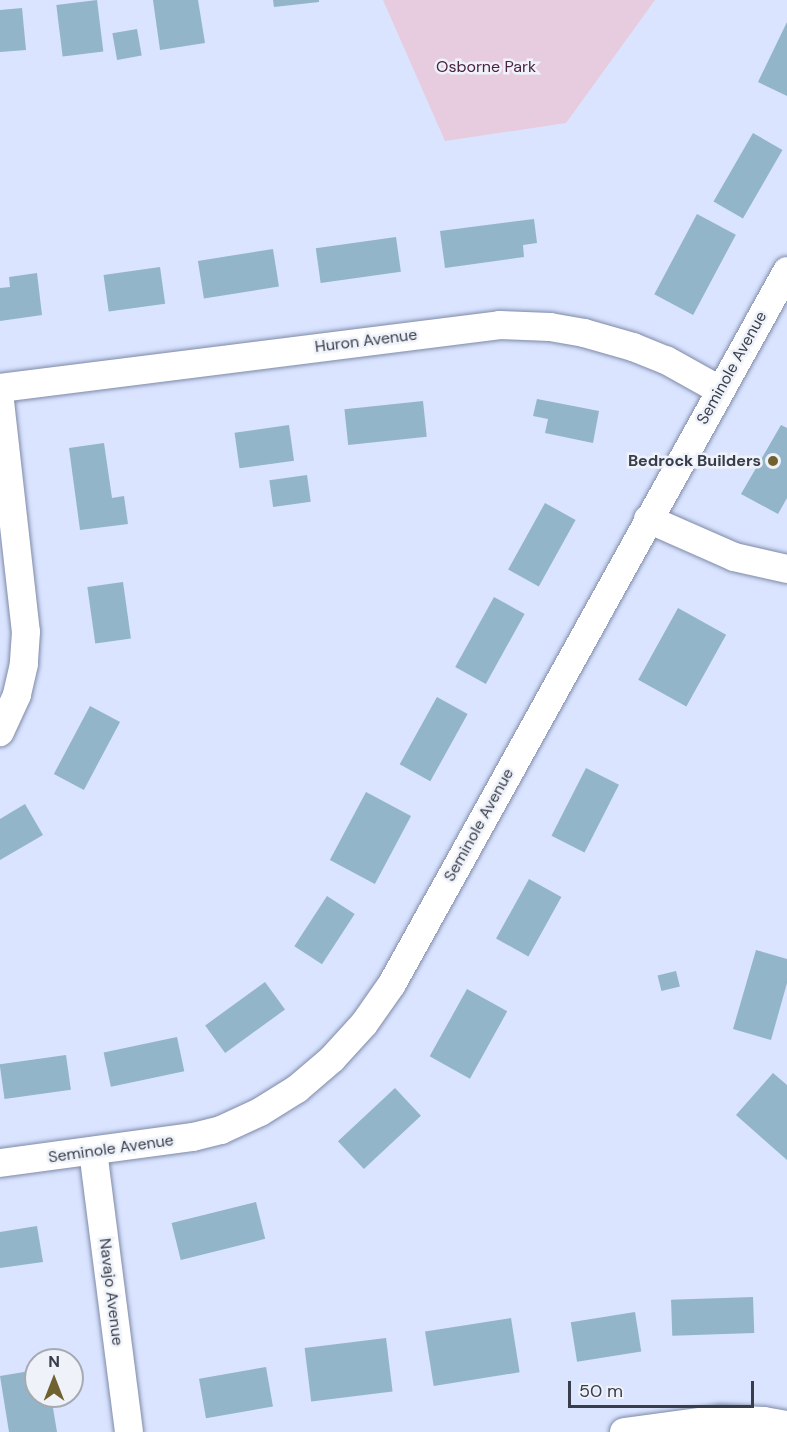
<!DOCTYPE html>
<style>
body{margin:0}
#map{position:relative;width:787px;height:1432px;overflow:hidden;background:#dae4ff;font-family:"DM Sans",sans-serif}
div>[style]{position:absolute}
.green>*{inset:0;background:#e6ccde}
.building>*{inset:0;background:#92b5c9;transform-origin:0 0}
.roads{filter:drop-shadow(0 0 2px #7e8aa8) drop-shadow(0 0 2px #7e8aa8)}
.minor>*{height:28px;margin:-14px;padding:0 14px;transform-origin:14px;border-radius:14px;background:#fff}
.dots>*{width:16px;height:16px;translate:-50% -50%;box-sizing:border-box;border:3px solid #eff2f9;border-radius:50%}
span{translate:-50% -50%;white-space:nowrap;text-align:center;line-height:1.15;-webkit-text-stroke:5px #eff2f9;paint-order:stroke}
.park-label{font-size:16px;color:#4c2041}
.street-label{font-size:16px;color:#373d4a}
.poi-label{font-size:16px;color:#373d4a;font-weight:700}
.right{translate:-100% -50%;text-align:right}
.north{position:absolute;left:24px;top:1348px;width:60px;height:60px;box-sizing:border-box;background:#eff2f9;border:2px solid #a5aab3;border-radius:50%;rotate:0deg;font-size:16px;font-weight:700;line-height:24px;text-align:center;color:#373d4a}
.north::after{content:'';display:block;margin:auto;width:21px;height:27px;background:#6f622f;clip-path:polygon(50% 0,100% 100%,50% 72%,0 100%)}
.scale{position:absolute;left:568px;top:1381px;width:186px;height:27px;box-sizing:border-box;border:3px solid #373d4a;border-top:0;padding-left:8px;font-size:18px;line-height:21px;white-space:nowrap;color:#373d4a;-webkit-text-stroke:4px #eff2f9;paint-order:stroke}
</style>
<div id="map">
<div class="green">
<i style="clip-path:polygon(383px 0,655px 0,566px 123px,445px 141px)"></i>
</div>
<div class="building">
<i style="left:97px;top:0;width:52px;height:41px;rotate:83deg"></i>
<i style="clip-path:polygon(153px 0,198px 0,205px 43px,160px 50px)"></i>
<i style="clip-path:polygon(273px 0,319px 0,319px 2px,274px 7px)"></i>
<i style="clip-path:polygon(22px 8px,26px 50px,0 52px,0 10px)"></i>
<i style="clip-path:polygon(787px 22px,787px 96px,758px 82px)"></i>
<i style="left:137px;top:29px;width:27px;height:25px;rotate:80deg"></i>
<i style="left:753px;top:133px;width:34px;height:79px;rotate:30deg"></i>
<i style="left:697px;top:214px;width:44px;height:91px;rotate:28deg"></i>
<i style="clip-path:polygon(534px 219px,537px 243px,523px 245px,524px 257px,445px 268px,440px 231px)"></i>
<i style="left:396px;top:237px;width:35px;height:81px;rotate:82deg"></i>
<i style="left:273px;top:249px;width:38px;height:76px;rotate:81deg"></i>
<i style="left:160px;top:267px;width:37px;height:57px;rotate:82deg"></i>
<i style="clip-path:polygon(37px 273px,42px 315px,0 321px,0 288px,10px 287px,9px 277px)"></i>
<i style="clip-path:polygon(537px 399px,599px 411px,593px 443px,545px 433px,548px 419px,533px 416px)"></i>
<i style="left:423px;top:401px;width:36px;height:79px;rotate:84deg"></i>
<i style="left:289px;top:425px;width:36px;height:55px;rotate:82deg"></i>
<i style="clip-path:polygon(781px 425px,787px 428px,787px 498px,778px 514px,741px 494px)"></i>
<i style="clip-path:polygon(104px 443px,112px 498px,124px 496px,128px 524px,80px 530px,69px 448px)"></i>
<i style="left:307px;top:475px;width:27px;height:38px;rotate:82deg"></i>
<i style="left:545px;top:503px;width:35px;height:76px;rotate:29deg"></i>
<i style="left:123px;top:582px;width:57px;height:36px;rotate:82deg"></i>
<i style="left:494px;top:597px;width:35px;height:80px;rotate:29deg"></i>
<i style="left:678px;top:608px;width:55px;height:82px;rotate:29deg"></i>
<i style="left:437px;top:697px;width:35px;height:77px;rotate:29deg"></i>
<i style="left:90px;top:706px;width:34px;height:77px;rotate:28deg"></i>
<i style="left:586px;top:768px;width:37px;height:76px;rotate:27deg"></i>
<i style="left:366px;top:792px;width:51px;height:77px;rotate:28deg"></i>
<i style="clip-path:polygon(25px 804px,43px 835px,0 860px,0 819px)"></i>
<i style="left:529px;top:879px;width:37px;height:68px;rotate:29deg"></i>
<i style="left:327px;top:896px;width:33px;height:60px;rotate:33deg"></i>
<i style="clip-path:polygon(756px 950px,787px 959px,787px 983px,771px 1040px,733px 1029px)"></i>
<i style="left:676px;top:971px;width:16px;height:19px;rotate:76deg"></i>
<i style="left:265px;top:982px;width:34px;height:74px;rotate:54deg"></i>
<i style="left:467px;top:989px;width:46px;height:77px;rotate:29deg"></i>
<i style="left:177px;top:1037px;width:35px;height:75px;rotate:78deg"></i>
<i style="left:66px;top:1055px;width:35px;height:67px;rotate:82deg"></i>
<i style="clip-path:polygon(773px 1073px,787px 1085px,787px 1160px,736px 1115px)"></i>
<i style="left:395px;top:1088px;width:38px;height:78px;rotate:47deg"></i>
<i style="left:256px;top:1202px;width:38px;height:87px;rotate:76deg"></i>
<i style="clip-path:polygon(37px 1226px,43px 1262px,0 1268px,0 1232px)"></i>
<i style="left:753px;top:1297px;width:36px;height:82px;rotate:88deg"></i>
<i style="left:635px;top:1312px;width:40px;height:65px;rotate:81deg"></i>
<i style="left:511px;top:1318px;width:55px;height:87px;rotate:81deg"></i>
<i style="left:386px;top:1338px;width:54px;height:82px;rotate:83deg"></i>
<i style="left:266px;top:1367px;width:40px;height:68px;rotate:80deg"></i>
<i style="clip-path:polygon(36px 1370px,36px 1396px,51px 1396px,57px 1432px,9px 1432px,0 1376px)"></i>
</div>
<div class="roads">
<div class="minor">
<i style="left:0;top:388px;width:504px;rotate:-7.18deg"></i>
<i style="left:500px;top:325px;width:50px;rotate:2.3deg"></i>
<i style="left:550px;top:327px;width:35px;rotate:10deg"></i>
<i style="left:584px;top:333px;width:51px;rotate:15.9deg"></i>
<i style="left:633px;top:347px;width:35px;rotate:22deg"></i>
<i style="left:666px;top:360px;width:62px;rotate:29.1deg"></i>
<i style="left:0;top:401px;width:232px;rotate:83.6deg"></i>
<i style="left:26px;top:632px;width:32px;rotate:94deg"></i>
<i style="left:24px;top:664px;width:32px;rotate:103deg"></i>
<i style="left:17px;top:695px;width:41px;rotate:114.7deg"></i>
<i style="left:648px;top:519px;width:94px;rotate:23.8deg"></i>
<i style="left:734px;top:557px;width:54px;rotate:12.8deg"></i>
<i style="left:93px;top:1151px;width:283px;rotate:82.7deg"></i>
<i style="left:0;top:1163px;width:195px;rotate:-7.7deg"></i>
<i style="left:193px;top:1137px;width:29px;rotate:-14deg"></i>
<i style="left:221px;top:1130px;width:43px;rotate:-24.8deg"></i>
<i style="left:260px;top:1112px;width:44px;rotate:-31.9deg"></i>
<i style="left:297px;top:1089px;width:46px;rotate:-40.6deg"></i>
<i style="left:332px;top:1059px;width:47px;rotate:-47.6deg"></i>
<i style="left:364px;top:1024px;width:49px;rotate:-55deg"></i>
<i style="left:392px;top:984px;width:815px;rotate:-61.01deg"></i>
<i style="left:624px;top:1432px;width:97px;rotate:-7.7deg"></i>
<i style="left:720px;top:1419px;width:44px;rotate:2.6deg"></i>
<i style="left:764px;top:1421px;width:23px;rotate:10deg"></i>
</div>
</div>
<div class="dots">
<i style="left:773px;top:461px;background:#6f622f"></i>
</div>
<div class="park-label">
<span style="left:486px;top:67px">Osborne Park</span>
</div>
<div class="street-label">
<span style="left:366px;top:341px;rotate:-7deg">Huron Avenue</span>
<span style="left:732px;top:368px;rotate:-61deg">Seminole Avenue</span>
<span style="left:479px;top:825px;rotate:-61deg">Seminole Avenue</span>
<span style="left:111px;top:1149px;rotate:-8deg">Seminole Avenue</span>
<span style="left:111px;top:1292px;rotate:83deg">Navajo Avenue</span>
</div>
<div class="poi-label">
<span class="right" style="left:761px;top:461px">Bedrock Builders</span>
</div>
<div class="north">N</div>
<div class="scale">50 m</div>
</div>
